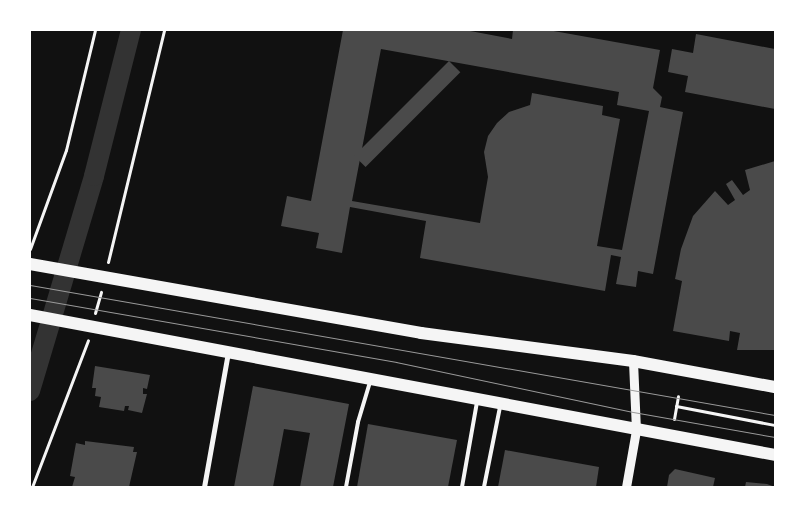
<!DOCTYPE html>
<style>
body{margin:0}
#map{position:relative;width:805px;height:517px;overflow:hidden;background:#111;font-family:"Noto Serif",serif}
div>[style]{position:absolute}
.canal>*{height:20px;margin:-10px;padding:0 10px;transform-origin:10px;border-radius:10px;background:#333}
.building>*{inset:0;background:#4a4a4a;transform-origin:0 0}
.path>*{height:3px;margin:-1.5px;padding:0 1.5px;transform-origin:1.5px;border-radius:1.5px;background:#f5f5f5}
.service>*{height:4px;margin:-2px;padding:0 2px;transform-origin:2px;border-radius:2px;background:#f5f5f5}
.minor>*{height:5px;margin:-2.5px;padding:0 2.5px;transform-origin:2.5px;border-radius:2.5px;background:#f5f5f5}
.tertiary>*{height:9px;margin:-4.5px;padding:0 4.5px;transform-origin:4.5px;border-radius:4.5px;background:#f5f5f5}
.primary>*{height:12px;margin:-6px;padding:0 6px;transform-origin:6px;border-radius:6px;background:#f5f5f5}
.tram>*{height:1px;margin:-0.5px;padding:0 0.5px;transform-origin:0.5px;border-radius:0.5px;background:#9a9a9a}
span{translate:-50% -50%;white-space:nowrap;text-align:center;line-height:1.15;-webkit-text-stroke:5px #fff;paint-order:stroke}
.frame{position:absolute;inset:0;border:31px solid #fff;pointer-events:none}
</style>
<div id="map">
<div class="canal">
<i style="left:30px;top:391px;width:224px;rotate:-73.4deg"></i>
<i style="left:94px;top:176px;width:151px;rotate:-75.8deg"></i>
</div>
<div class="building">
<i style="clip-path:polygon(evenodd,343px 30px,465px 30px,512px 39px,513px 30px,548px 30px,660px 50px,653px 88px,662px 97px,660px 107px,683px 112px,653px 274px,638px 271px,636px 287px,616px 284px,621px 257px,611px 255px,605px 291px,420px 258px,426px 221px,350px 207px,342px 253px,316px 248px,319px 233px,281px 226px,287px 196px,311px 201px,343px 30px,381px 49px,619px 92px,617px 105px,649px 111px,622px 250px,597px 246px,620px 119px,602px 115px,603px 106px,532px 93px,530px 105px,509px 112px,497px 123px,488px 136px,484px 152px,488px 177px,480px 223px,352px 201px,381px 49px)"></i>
<i style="clip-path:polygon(696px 34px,775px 49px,775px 109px,685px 92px,688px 76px,668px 72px,672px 49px,693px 53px)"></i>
<i style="left:449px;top:61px;width:16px;height:134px;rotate:45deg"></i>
<i style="clip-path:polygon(775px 161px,775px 350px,737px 350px,740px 333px,730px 331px,729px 341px,673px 331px,682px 281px,675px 279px,681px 249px,693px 216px,715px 191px,728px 205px,735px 200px,726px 184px,732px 180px,743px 195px,750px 190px,745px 170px)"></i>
<i style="clip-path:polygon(95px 366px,150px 375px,147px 389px,143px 388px,143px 394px,147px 394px,142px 413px,128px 410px,129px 406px,125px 406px,124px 411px,99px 407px,101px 397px,95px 396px,96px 388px,92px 388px)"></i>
<i style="clip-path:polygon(253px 386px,349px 404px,333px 487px,300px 487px,310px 433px,284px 429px,273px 487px,234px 487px)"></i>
<i style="clip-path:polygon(368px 424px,457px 440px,448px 487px,357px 487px)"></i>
<i style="clip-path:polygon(85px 441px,134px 447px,133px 452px,137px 452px,129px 487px,72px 487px,75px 477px,70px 476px,76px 443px,85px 445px)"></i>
<i style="clip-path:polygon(505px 450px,599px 467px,596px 487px,498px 487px)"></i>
<i style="clip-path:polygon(675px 469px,715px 478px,713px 487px,667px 487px,669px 475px)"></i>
<i style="clip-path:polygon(746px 482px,767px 484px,775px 487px,745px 487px)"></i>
</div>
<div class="path">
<i style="left:30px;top:249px;width:105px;rotate:-70deg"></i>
<i style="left:66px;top:150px;width:123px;rotate:-76.4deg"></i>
<i style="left:108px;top:262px;width:239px;rotate:-76.4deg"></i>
<i style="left:95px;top:313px;width:22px;rotate:-74deg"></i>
<i style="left:676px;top:406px;width:101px;rotate:10.9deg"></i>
<i style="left:674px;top:419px;width:23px;rotate:-80deg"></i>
<i style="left:32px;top:487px;width:157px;rotate:-69.1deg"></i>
</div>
<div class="service">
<i style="left:346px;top:487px;width:66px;rotate:-79.5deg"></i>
<i style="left:358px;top:422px;width:42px;rotate:-73.3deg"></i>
<i style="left:462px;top:487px;width:86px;rotate:-80deg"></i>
<i style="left:484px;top:487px;width:82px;rotate:-78.7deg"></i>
</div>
<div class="minor">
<i style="left:204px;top:487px;width:137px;rotate:-79.9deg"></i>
</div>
<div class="tertiary">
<i style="left:626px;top:487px;width:58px;rotate:-80deg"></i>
<i style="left:636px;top:430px;width:69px;rotate:-92.5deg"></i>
</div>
<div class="primary">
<i style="left:30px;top:264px;width:397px;rotate:10deg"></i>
<i style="left:421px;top:333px;width:214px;rotate:7.5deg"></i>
<i style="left:633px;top:361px;width:144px;rotate:10.4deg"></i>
<i style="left:30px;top:315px;width:758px;rotate:10.64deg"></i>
</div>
<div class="tram">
<i style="left:30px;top:285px;width:756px;rotate:9.9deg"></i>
<i style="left:30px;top:298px;width:372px;rotate:9.9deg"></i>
<i style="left:396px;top:362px;width:242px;rotate:11.9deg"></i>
<i style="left:633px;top:412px;width:144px;rotate:10deg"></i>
</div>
<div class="frame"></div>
</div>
